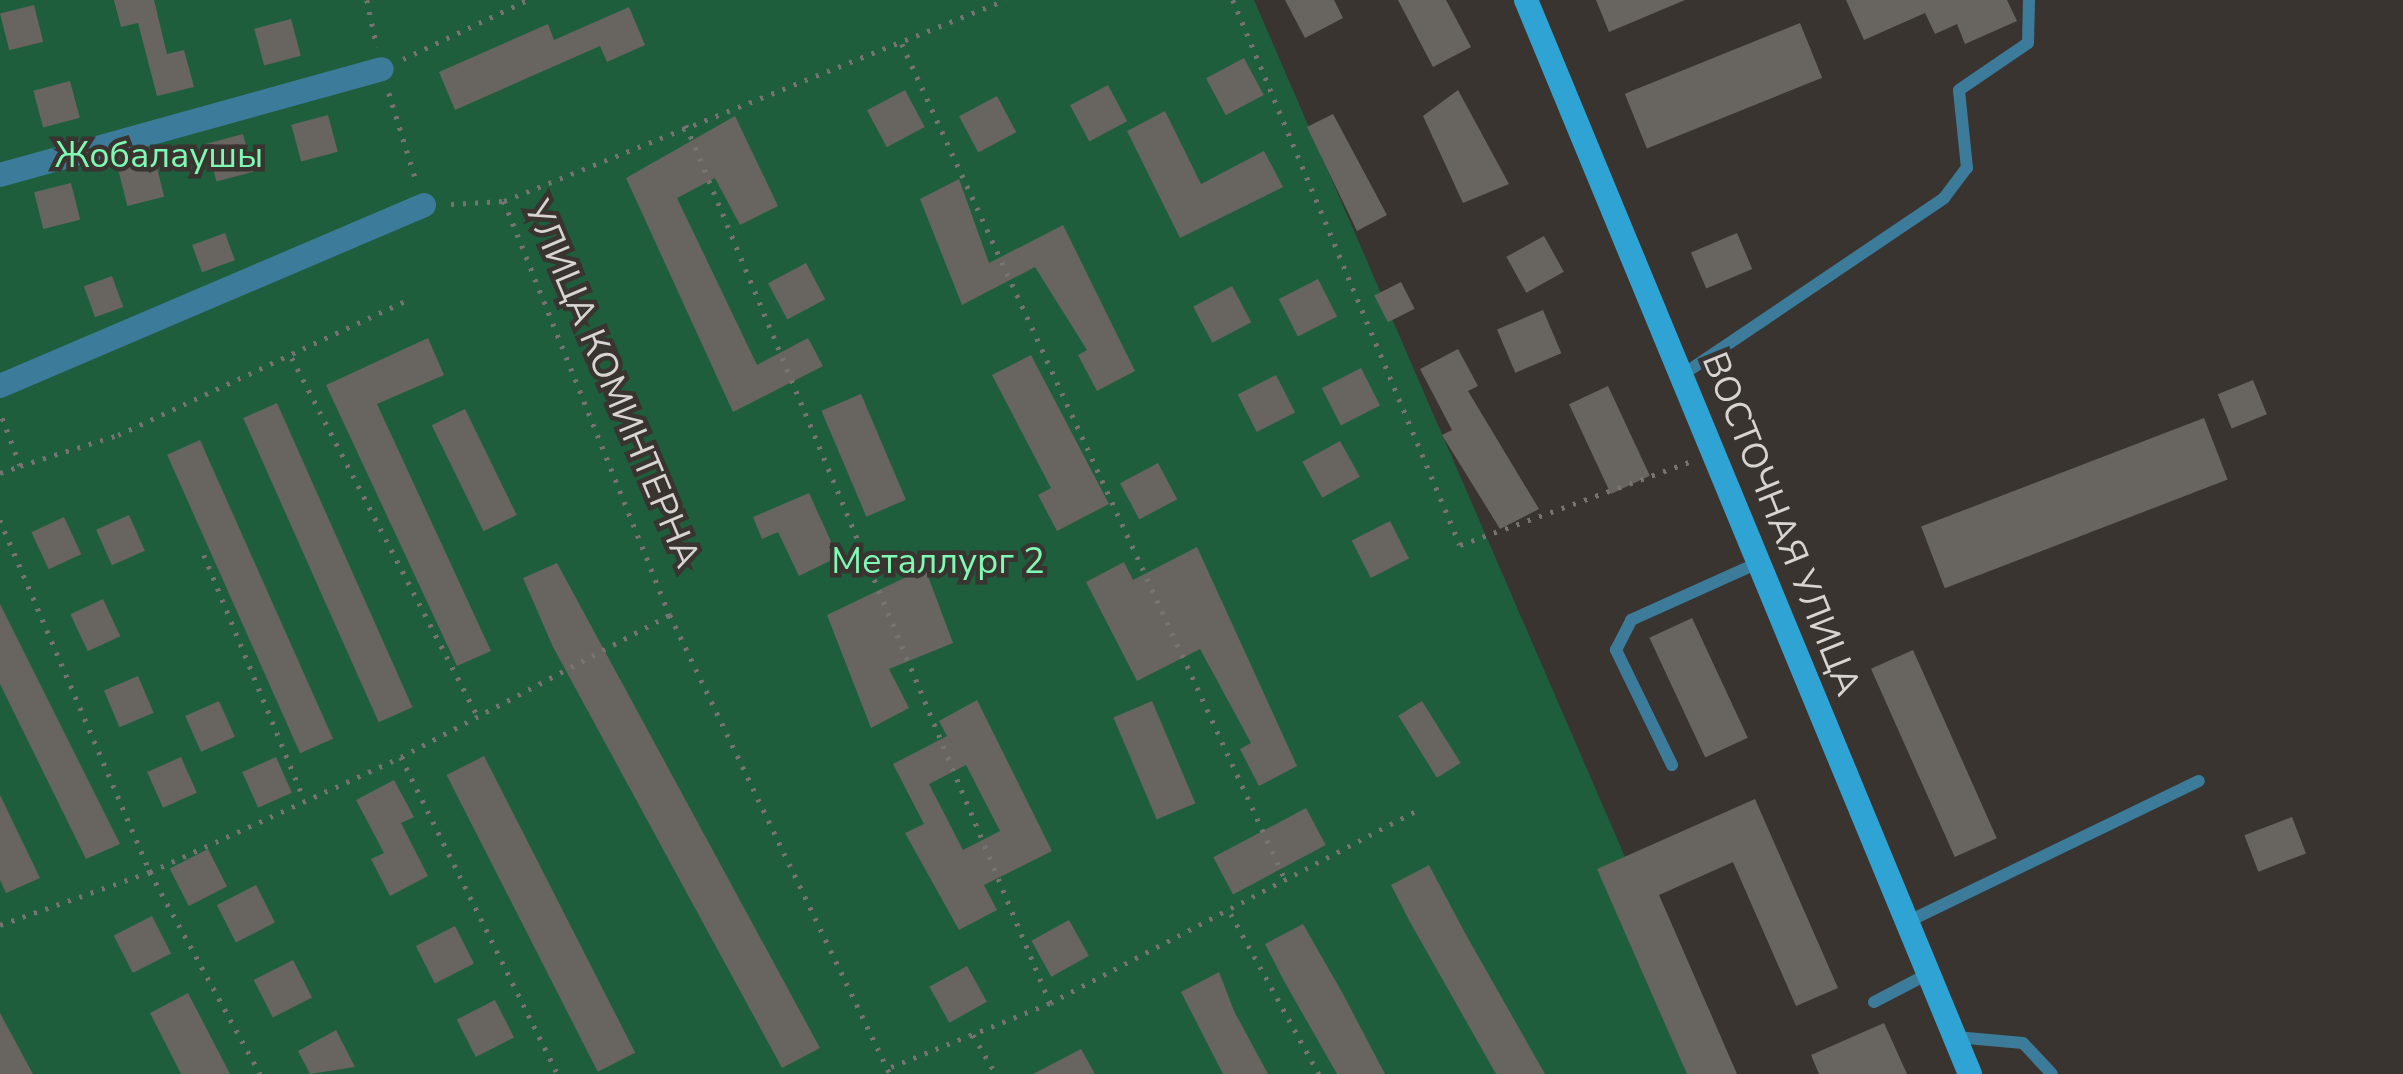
<!DOCTYPE html>
<meta charset="utf-8">
<style>
body{margin:0}
#map{position:relative;width:2403px;height:1074px;overflow:hidden;background:#393430;font-family:"Nunito Sans",sans-serif}
div>[style]{position:absolute}
.green>*{inset:0;background:#1e5e3d}
.building>*{inset:0;background:#68645f;transform-origin:0 0}
.path>*{height:4.5px;margin-top:-2.25px;transform-origin:0;background:repeating-linear-gradient(90deg,#777370 0 3px,transparent 0 12px)}
.lane>*{height:12px;margin:-6px;padding:0 6px;transform-origin:6px;border-radius:6px;background:#3c7c9a}
.street>*{height:24px;margin:-12px;padding:0 12px;transform-origin:12px;border-radius:12px;background:#3c7c9a}
.secondary>*{height:24px;margin:-12px;padding:0 12px;transform-origin:12px;border-radius:12px;background:#2fa3d3}
span{translate:-50% -50%;white-space:nowrap;text-align:center;line-height:1.15;-webkit-text-stroke:9px #393430;paint-order:stroke}
.park-label{font-size:36px;color:#7efab4}
.street-label{font-size:36px;color:#d7d4d2}
</style>
<div id="map">
<div class="green">
<i style="clip-path:polygon(0 0,1254px 0,1719px 1074px,0 1074px)"></i>
</div>
<div class="building">
<i style="clip-path:polygon(114px 0,154px 0,167px 54px,184px 50px,194px 87px,157px 96px,138px 23px,121px 27px)"></i>
<i style="clip-path:polygon(1285px 0,1334px 0,1343px 18px,1305px 38px)"></i>
<i style="clip-path:polygon(1398px 0,1446px 0,1471px 47px,1433px 67px)"></i>
<i style="clip-path:polygon(1596px 0,1685px 0,1609px 32px)"></i>
<i style="clip-path:polygon(1846px 0,2007px 0,2017px 21px,1965px 44px,1957px 24px,1935px 34px,1925px 13px,1864px 40px)"></i>
<i style="left:34px;top:5px;width:38px;height:35px;rotate:76deg"></i>
<i style="clip-path:polygon(629px 7px,645px 45px,607px 62px,600px 46px,455px 110px,439px 72px,548px 24px,554px 40px)"></i>
<i style="left:291px;top:19px;width:38px;height:38px;rotate:75deg"></i>
<i style="left:1800px;top:23px;width:59px;height:189px;rotate:68deg"></i>
<i style="left:1244px;top:58px;width:42px;height:43px;rotate:62deg"></i>
<i style="left:70px;top:81px;width:38px;height:38px;rotate:75deg"></i>
<i style="left:1108px;top:85px;width:41px;height:43px;rotate:62deg"></i>
<i style="left:905px;top:90px;width:42px;height:43px;rotate:62deg"></i>
<i style="clip-path:polygon(1458px 90px,1509px 184px,1463px 203px,1423px 116px)"></i>
<i style="left:997px;top:96px;width:41px;height:43px;rotate:62deg"></i>
<i style="clip-path:polygon(1165px 111px,1201px 184px,1264px 151px,1283px 187px,1180px 238px,1127px 131px)"></i>
<i style="clip-path:polygon(1333px 114px,1387px 215px,1357px 231px,1307px 127px)"></i>
<i style="left:328px;top:115px;width:38px;height:38px;rotate:75deg"></i>
<i style="clip-path:polygon(735px 116px,778px 206px,740px 225px,715px 178px,677px 198px,757px 365px,808px 338px,823px 366px,733px 412px,626px 178px)"></i>
<i style="left:243px;top:134px;width:39px;height:38px;rotate:75deg"></i>
<i style="left:155px;top:160px;width:38px;height:38px;rotate:76deg"></i>
<i style="clip-path:polygon(959px 179px,989px 263px,1063px 225px,1135px 371px,1097px 391px,1078px 355px,1087px 350px,1035px 267px,962px 305px,920px 199px)"></i>
<i style="left:71px;top:183px;width:38px;height:38px;rotate:76deg"></i>
<i style="left:225px;top:233px;width:29px;height:35px;rotate:70deg"></i>
<i style="left:1737px;top:233px;width:39px;height:50px;rotate:67deg"></i>
<i style="left:1544px;top:236px;width:41px;height:43px;rotate:61deg"></i>
<i style="left:806px;top:263px;width:41px;height:43px;rotate:62deg"></i>
<i style="left:112px;top:276px;width:33px;height:30px;rotate:70deg"></i>
<i style="left:1318px;top:279px;width:42px;height:44px;rotate:63deg"></i>
<i style="left:1401px;top:282px;width:30px;height:30px;rotate:63deg"></i>
<i style="left:1232px;top:286px;width:41px;height:44px;rotate:62deg"></i>
<i style="left:1543px;top:310px;width:47px;height:50px;rotate:67deg"></i>
<i style="clip-path:polygon(428px 338px,444px 375px,377px 404px,491px 651px,457px 666px,326px 385px)"></i>
<i style="clip-path:polygon(1458px 349px,1478px 386px,1468px 391px,1539px 509px,1500px 529px,1442px 435px,1452px 430px,1420px 369px)"></i>
<i style="clip-path:polygon(1031px 355px,1109px 504px,1057px 531px,1038px 495px,1051px 488px,992px 375px)"></i>
<i style="left:1361px;top:368px;width:42px;height:44px;rotate:63deg"></i>
<i style="left:1276px;top:375px;width:42px;height:43px;rotate:63deg"></i>
<i style="left:2253px;top:380px;width:37px;height:38px;rotate:68deg"></i>
<i style="left:1608px;top:386px;width:99px;height:43px;rotate:65deg"></i>
<i style="left:861px;top:394px;width:115px;height:43px;rotate:67deg"></i>
<i style="left:277px;top:403px;width:333px;height:37px;rotate:66deg"></i>
<i style="left:465px;top:409px;width:118px;height:37px;rotate:64deg"></i>
<i style="left:2204px;top:418px;width:66px;height:303px;rotate:69deg"></i>
<i style="left:200px;top:440px;width:327px;height:36px;rotate:66deg"></i>
<i style="left:1340px;top:441px;width:41px;height:43px;rotate:61deg"></i>
<i style="left:1158px;top:463px;width:41px;height:43px;rotate:62deg"></i>
<i style="clip-path:polygon(809px 493px,838px 557px,799px 576px,778px 532px,762px 539px,753px 517px)"></i>
<i style="left:129px;top:515px;width:39px;height:36px;rotate:66deg"></i>
<i style="left:64px;top:517px;width:41px;height:36px;rotate:65deg"></i>
<i style="left:1390px;top:521px;width:42px;height:43px;rotate:63deg"></i>
<i style="clip-path:polygon(1197px 547px,1297px 766px,1259px 786px,1240px 749px,1251px 743px,1200px 649px,1137px 681px,1086px 582px,1124px 562px,1133px 580px)"></i>
<i style="clip-path:polygon(557px 563px,820px 1048px,782px 1068px,553px 647px,523px 578px)"></i>
<i style="clip-path:polygon(925px 568px,953px 643px,889px 669px,909px 708px,871px 728px,827px 615px)"></i>
<i style="left:103px;top:599px;width:41px;height:36px;rotate:65deg"></i>
<i style="clip-path:polygon(0 604px,120px 844px,86px 859px,0 684px)"></i>
<i style="left:1692px;top:618px;width:132px;height:47px;rotate:65deg"></i>
<i style="left:1913px;top:650px;width:206px;height:46px;rotate:66deg"></i>
<i style="left:138px;top:676px;width:40px;height:37px;rotate:67deg"></i>
<i style="clip-path:polygon(evenodd,977px 700px,1052px 851px,984px 885px,997px 910px,959px 930px,905px 833px,924px 824px,893px 764px,947px 736px,939px 721px,977px 700px,966px 765px,1000px 831px,963px 850px,929px 784px,966px 765px)"></i>
<i style="left:219px;top:701px;width:39px;height:37px;rotate:66deg"></i>
<i style="left:1152px;top:701px;width:111px;height:42px;rotate:67deg"></i>
<i style="left:1422px;top:701px;width:73px;height:28px;rotate:58deg"></i>
<i style="left:484px;top:756px;width:333px;height:42px;rotate:63deg"></i>
<i style="left:181px;top:757px;width:39px;height:37px;rotate:66deg"></i>
<i style="left:276px;top:757px;width:39px;height:37px;rotate:66deg"></i>
<i style="clip-path:polygon(394px 780px,414px 817px,401px 823px,428px 876px,390px 896px,371px 859px,384px 853px,356px 800px)"></i>
<i style="clip-path:polygon(0 795px,40px 878px,6px 893px,0 880px)"></i>
<i style="clip-path:polygon(1755px 799px,1838px 988px,1796px 1006px,1733px 862px,1659px 895px,1737px 1074px,1687px 1074px,1597px 869px)"></i>
<i style="left:1306px;top:808px;width:42px;height:105px;rotate:62deg"></i>
<i style="left:2292px;top:817px;width:39px;height:51px;rotate:69deg"></i>
<i style="left:208px;top:849px;width:42px;height:43px;rotate:63deg"></i>
<i style="clip-path:polygon(1429px 865px,1465px 933px,1545px 1074px,1496px 1074px,1410px 922px,1391px 885px)"></i>
<i style="left:256px;top:885px;width:42px;height:44px;rotate:63deg"></i>
<i style="left:152px;top:916px;width:42px;height:43px;rotate:63deg"></i>
<i style="left:1069px;top:920px;width:41px;height:43px;rotate:61deg"></i>
<i style="clip-path:polygon(1303px 924px,1343px 994px,1385px 1074px,1337px 1074px,1284px 981px,1265px 944px)"></i>
<i style="left:455px;top:926px;width:42px;height:44px;rotate:63deg"></i>
<i style="left:293px;top:960px;width:42px;height:44px;rotate:63deg"></i>
<i style="left:967px;top:966px;width:41px;height:43px;rotate:61deg"></i>
<i style="clip-path:polygon(1219px 972px,1234px 1011px,1268px 1074px,1223px 1074px,1181px 992px)"></i>
<i style="clip-path:polygon(188px 993px,230px 1074px,181px 1074px,150px 1013px)"></i>
<i style="left:495px;top:1000px;width:42px;height:43px;rotate:63deg"></i>
<i style="clip-path:polygon(0 1013px,33px 1074px,0 1074px)"></i>
<i style="clip-path:polygon(1884px 1023px,1907px 1074px,1819px 1074px,1811px 1055px)"></i>
<i style="clip-path:polygon(336px 1030px,355px 1067px,310px 1074px,298px 1051px)"></i>
<i style="clip-path:polygon(1081px 1049px,1095px 1074px,1033px 1074px)"></i>
</div>
<div class="path">
<i style="left:367px;top:0;width:48px;rotate:78deg"></i>
<i style="left:1233px;top:0;width:590px;rotate:67.39deg"></i>
<i style="left:1460px;top:545px;width:244px;rotate:-19.9deg"></i>
<i style="left:902px;top:44px;width:916px;rotate:65.36deg"></i>
<i style="left:403px;top:59px;width:137px;rotate:-25.4deg"></i>
<i style="left:389px;top:93px;width:91px;rotate:72.8deg"></i>
<i style="left:686px;top:125px;width:950px;rotate:67.48deg"></i>
<i style="left:504px;top:201px;width:540px;rotate:-21.86deg"></i>
<i style="left:451px;top:204px;width:53px;rotate:-3.2deg"></i>
<i style="left:504px;top:201px;width:446px;rotate:68.2deg"></i>
<i style="left:670px;top:615px;width:509px;rotate:64.39deg"></i>
<i style="left:292px;top:358px;width:402px;rotate:62.6deg"></i>
<i style="left:20px;top:466px;width:103px;rotate:-17.6deg"></i>
<i style="left:118px;top:435px;width:315px;rotate:-25deg"></i>
<i style="left:0;top:473px;width:21px;rotate:-19deg"></i>
<i style="left:20px;top:466px;width:57px;rotate:-110.7deg"></i>
<i style="left:0;top:520px;width:383px;rotate:66.9deg"></i>
<i style="left:150px;top:872px;width:230px;rotate:61.4deg"></i>
<i style="left:204px;top:555px;width:258px;rotate:67.7deg"></i>
<i style="left:401px;top:757px;width:354px;rotate:63.7deg"></i>
<i style="left:1231px;top:914px;width:183px;rotate:61.2deg"></i>
<i style="left:0;top:925px;width:159px;rotate:-19.5deg"></i>
<i style="left:150px;top:872px;width:276px;rotate:-24.6deg"></i>
<i style="left:401px;top:757px;width:303px;rotate:-27.9deg"></i>
<i style="left:973px;top:1035px;width:45px;rotate:59.5deg"></i>
<i style="left:891px;top:1067px;width:171px;rotate:-21.9deg"></i>
<i style="left:1050px;top:1003px;width:416px;rotate:-27.7deg"></i>
</div>
<div class="lane">
<i style="left:1682px;top:375px;width:316px;rotate:-34deg"></i>
<i style="left:1944px;top:198px;width:38px;rotate:-53deg"></i>
<i style="left:1967px;top:168px;width:78px;rotate:-95.9deg"></i>
<i style="left:1959px;top:90px;width:83px;rotate:-34.3deg"></i>
<i style="left:2028px;top:43px;width:43px;rotate:-88.7deg"></i>
<i style="left:1672px;top:765px;width:128px;rotate:-116deg"></i>
<i style="left:1616px;top:650px;width:34px;rotate:-63deg"></i>
<i style="left:1631px;top:620px;width:139px;rotate:-24.2deg"></i>
<i style="left:1907px;top:922px;width:324px;rotate:-25.8deg"></i>
<i style="left:1874px;top:1002px;width:61px;rotate:-27.4deg"></i>
<i style="left:1956px;top:1037px;width:67px;rotate:5.1deg"></i>
<i style="left:2023px;top:1043px;width:42px;rotate:46.9deg"></i>
</div>
<div class="street">
<i style="left:0;top:175px;width:396px;rotate:-15.5deg"></i>
<i style="left:0;top:386px;width:461px;rotate:-23.1deg"></i>
</div>
<div class="secondary">
<i style="left:1526px;top:0;width:1162px;rotate:67.54deg"></i>
</div>
<div class="park-label">
<span style="left:159px;top:156px">Жобалаушы</span>
<span style="left:938px;top:562px">Металлург 2</span>
</div>
<div class="street-label">
<span style="left:612px;top:384px;rotate:67deg">УЛИЦА КОМИНТЕРНА</span>
<span style="left:1781px;top:524px;rotate:68deg">ВОСТОЧНАЯ УЛИЦА</span>
</div>
</div>
